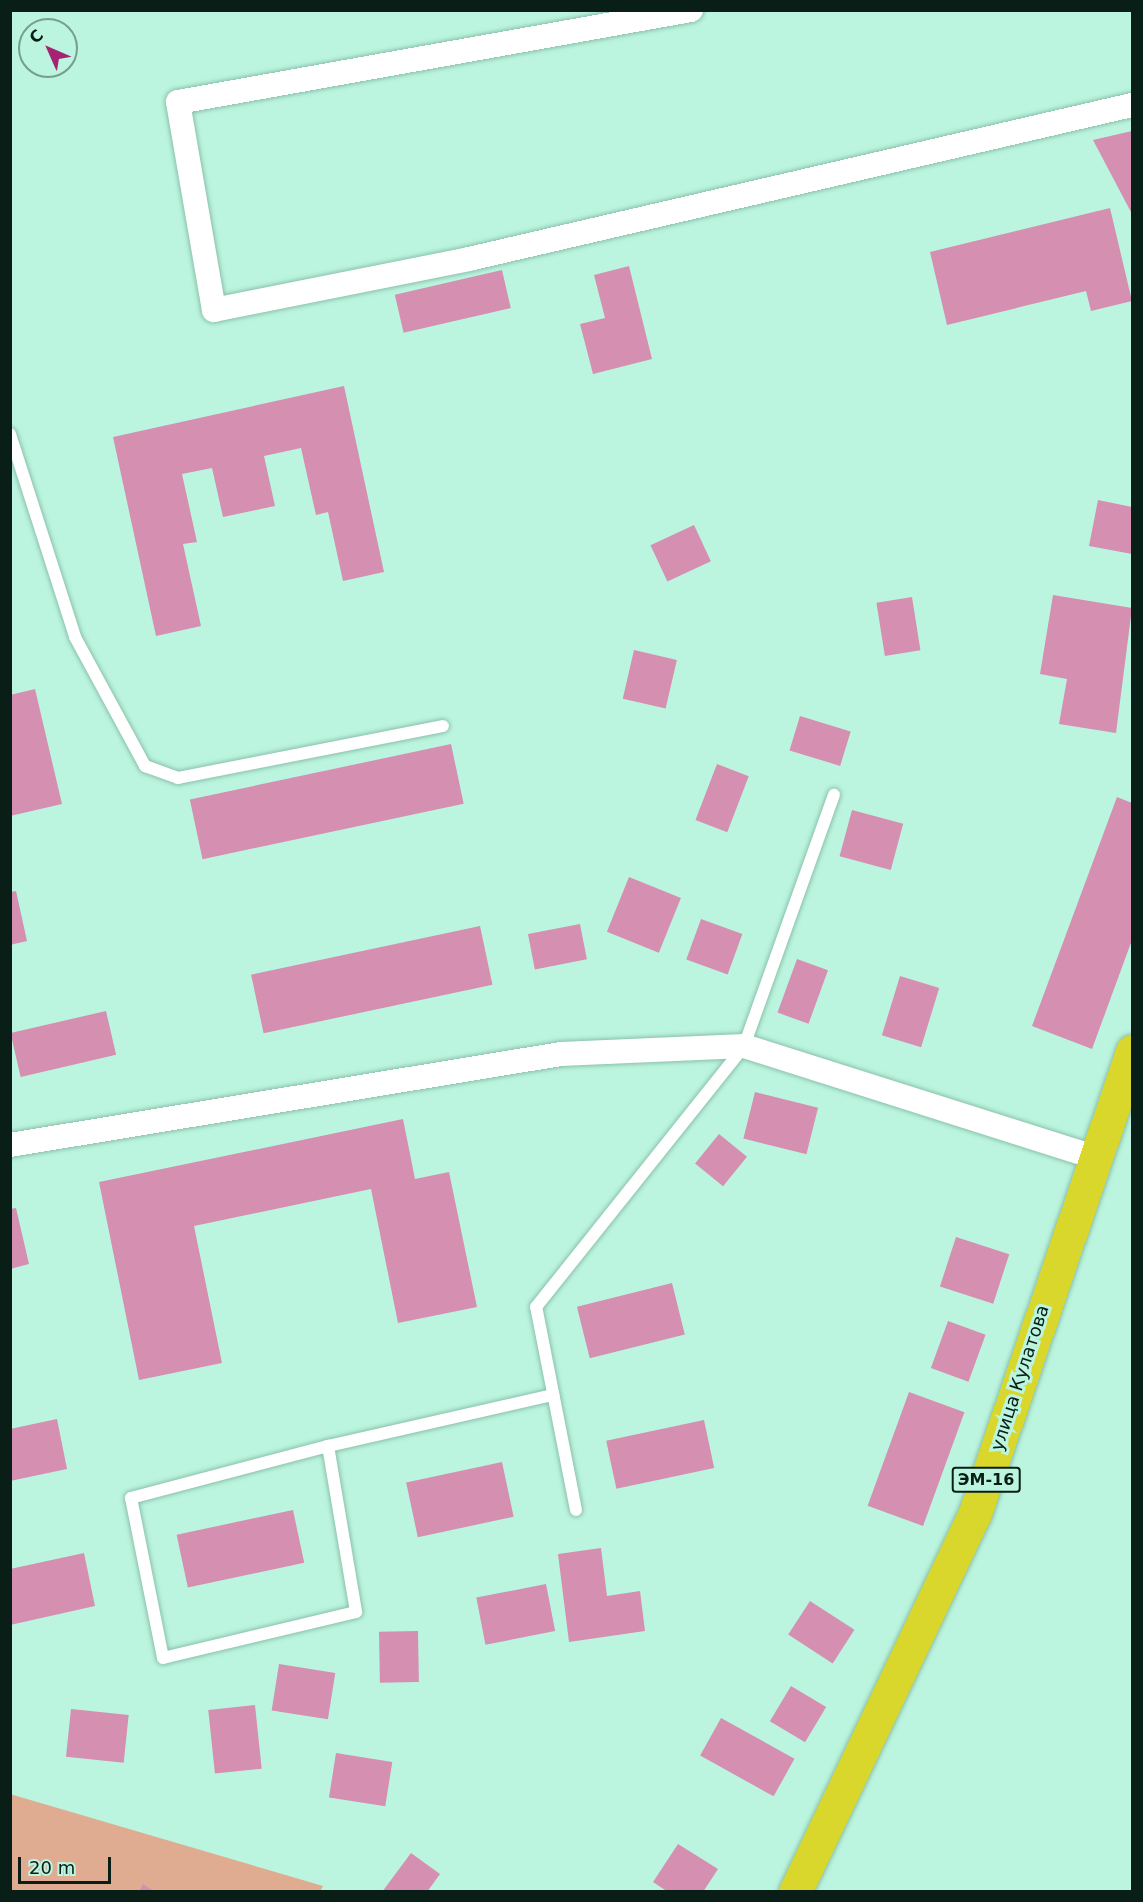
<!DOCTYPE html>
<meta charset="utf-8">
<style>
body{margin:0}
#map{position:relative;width:1143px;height:1902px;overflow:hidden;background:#bcf5df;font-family:"DejaVu Sans",sans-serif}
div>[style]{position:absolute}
.green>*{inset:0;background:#dfac92}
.building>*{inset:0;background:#d58fb1;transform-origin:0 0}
.roads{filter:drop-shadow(0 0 2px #8ac1ac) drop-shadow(0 0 2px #8ac1ac)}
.lane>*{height:12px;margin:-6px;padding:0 6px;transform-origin:6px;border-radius:6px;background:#fff}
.street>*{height:24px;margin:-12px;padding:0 12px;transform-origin:12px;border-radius:12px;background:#fff}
.highway>*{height:33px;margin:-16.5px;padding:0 16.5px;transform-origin:16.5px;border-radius:16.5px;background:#d9d72b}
span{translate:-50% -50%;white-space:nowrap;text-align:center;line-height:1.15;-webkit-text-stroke:6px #bcf5df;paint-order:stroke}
.shield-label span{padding:2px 4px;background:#bcf5df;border:2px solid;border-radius:4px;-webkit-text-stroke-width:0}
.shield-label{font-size:16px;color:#081e17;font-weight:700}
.street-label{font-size:18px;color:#081e17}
.frame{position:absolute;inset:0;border:12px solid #081e17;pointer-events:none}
.north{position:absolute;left:18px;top:18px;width:60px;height:60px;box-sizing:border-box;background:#bcf5df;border:2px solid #749f8f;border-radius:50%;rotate:315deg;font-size:16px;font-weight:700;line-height:24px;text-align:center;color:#081e17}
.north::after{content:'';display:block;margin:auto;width:21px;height:27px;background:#a52472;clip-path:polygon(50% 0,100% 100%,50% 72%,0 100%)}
.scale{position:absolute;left:18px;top:1857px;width:93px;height:27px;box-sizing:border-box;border:3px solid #081e17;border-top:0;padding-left:8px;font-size:18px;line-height:21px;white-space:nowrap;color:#081e17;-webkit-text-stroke:4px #bcf5df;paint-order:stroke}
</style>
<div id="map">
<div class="green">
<i style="clip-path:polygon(10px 1794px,323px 1886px,320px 1892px,11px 1891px)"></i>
</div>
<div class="building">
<i style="clip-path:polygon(1132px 131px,1132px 214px,1093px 140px)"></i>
<i style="clip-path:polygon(1110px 208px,1132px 301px,1091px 311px,1086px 291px,947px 325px,930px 252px)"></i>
<i style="clip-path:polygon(629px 266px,652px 359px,593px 374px,580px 324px,605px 318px,594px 275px)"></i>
<i style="left:502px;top:270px;width:39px;height:110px;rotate:77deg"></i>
<i style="clip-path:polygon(344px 386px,384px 572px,343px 581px,328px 512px,316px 515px,301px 448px,264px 456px,275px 506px,223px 517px,212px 468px,182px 474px,197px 542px,183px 544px,201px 626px,156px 636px,113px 437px)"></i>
<i style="clip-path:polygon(1098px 500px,1132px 507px,1132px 554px,1089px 546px)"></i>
<i style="left:694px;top:525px;width:40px;height:48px;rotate:65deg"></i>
<i style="clip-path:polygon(1053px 595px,1132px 608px,1116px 733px,1059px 724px,1067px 679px,1040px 674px)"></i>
<i style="left:912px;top:597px;width:54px;height:36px;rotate:81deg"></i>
<i style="left:634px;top:650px;width:44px;height:50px;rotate:13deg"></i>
<i style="clip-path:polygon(35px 689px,62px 804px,10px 816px,10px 695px)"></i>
<i style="left:800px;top:716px;width:53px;height:36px;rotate:17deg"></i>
<i style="left:451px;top:744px;width:61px;height:267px;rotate:78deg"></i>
<i style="left:717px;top:764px;width:34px;height:60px;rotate:21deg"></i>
<i style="clip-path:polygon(1117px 797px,1132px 803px,1132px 940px,1092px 1049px,1032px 1026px)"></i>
<i style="left:852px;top:810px;width:53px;height:48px;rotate:15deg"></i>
<i style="left:629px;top:877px;width:56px;height:59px;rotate:22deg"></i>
<i style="clip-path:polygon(16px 891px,27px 941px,10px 945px,10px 892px)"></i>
<i style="left:701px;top:919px;width:44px;height:43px;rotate:20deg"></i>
<i style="left:580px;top:924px;width:36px;height:53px;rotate:79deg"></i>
<i style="left:480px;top:926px;width:60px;height:234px;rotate:78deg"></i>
<i style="left:797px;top:959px;width:33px;height:57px;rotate:20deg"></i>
<i style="left:900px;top:976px;width:41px;height:62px;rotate:17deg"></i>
<i style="left:106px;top:1011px;width:45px;height:98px;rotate:77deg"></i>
<i style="left:755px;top:1092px;width:65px;height:48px;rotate:14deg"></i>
<i style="clip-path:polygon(403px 1119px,415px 1179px,449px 1172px,477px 1307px,398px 1323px,371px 1189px,194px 1226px,222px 1363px,139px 1380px,99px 1182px)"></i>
<i style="left:719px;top:1134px;width:36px;height:38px;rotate:39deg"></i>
<i style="clip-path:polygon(16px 1208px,29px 1264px,10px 1269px,10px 1209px)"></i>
<i style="left:956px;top:1237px;width:56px;height:52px;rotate:18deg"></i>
<i style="left:672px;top:1283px;width:53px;height:98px;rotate:76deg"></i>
<i style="left:948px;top:1321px;width:40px;height:50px;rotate:20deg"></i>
<i style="left:909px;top:1392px;width:59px;height:121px;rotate:20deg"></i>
<i style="clip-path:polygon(57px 1419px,67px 1469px,10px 1481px,10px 1429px)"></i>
<i style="left:704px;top:1420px;width:49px;height:100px;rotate:78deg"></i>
<i style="left:502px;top:1462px;width:56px;height:98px;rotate:78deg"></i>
<i style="left:293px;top:1510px;width:54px;height:119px;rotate:78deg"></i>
<i style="clip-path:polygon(601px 1548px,607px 1596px,640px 1591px,645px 1631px,569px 1642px,558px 1554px)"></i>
<i style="clip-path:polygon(84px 1553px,95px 1606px,10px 1625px,10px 1569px)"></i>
<i style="left:546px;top:1584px;width:48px;height:71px;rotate:79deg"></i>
<i style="left:810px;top:1601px;width:53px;height:40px;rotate:33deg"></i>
<i style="left:418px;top:1631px;width:51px;height:39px;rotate:89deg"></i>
<i style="left:279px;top:1664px;width:57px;height:47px;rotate:9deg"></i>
<i style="left:791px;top:1686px;width:41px;height:41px;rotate:31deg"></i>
<i style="left:255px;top:1705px;width:64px;height:47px;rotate:84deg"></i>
<i style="left:71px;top:1709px;width:58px;height:48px;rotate:6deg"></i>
<i style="left:721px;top:1718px;width:84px;height:43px;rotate:29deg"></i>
<i style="left:336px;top:1753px;width:57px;height:45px;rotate:9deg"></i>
<i style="clip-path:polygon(678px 1844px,718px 1869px,703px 1892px,668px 1892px,653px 1882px)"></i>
<i style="clip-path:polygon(411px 1853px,440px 1874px,427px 1892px,382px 1892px)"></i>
<i style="clip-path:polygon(143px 1884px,155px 1892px,139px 1892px)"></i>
</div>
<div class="roads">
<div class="lane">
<i style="left:10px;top:434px;width:213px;rotate:72.2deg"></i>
<i style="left:75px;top:637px;width:147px;rotate:61.5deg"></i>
<i style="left:145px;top:766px;width:35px;rotate:20deg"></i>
<i style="left:178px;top:778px;width:270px;rotate:-11.1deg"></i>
<i style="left:328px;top:1446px;width:168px;rotate:80.4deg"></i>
<i style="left:356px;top:1612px;width:198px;rotate:166.6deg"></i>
<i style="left:163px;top:1658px;width:163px;rotate:-101.3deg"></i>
<i style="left:131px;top:1498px;width:204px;rotate:-14.8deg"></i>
<i style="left:328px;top:1446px;width:231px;rotate:-12.8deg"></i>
<i style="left:576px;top:1510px;width:207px;rotate:-101.1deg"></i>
<i style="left:536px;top:1307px;width:334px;rotate:-51.4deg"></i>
<i style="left:744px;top:1046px;width:267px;rotate:-70.3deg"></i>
</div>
<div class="street">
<i style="left:691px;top:10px;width:521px;rotate:169.83deg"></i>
<i style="left:178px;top:102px;width:211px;rotate:80.2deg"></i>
<i style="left:214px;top:310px;width:260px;rotate:-11.3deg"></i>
<i style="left:469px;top:259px;width:681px;rotate:-13.08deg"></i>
<i style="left:10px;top:1145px;width:558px;rotate:-9.38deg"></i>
<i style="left:561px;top:1054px;width:183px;rotate:-2.5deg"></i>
<i style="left:744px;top:1046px;width:366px;rotate:17.6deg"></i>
</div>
<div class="highway">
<i style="left:795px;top:1892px;width:420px;rotate:-64.6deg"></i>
<i style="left:975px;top:1513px;width:488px;rotate:-71.2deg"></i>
</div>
</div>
<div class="shield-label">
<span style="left:986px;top:1480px">ЭМ-16</span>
</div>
<div class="street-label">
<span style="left:1020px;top:1378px;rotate:-72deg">улица Кулатова</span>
</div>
<div class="frame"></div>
<div class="north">С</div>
<div class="scale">20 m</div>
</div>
